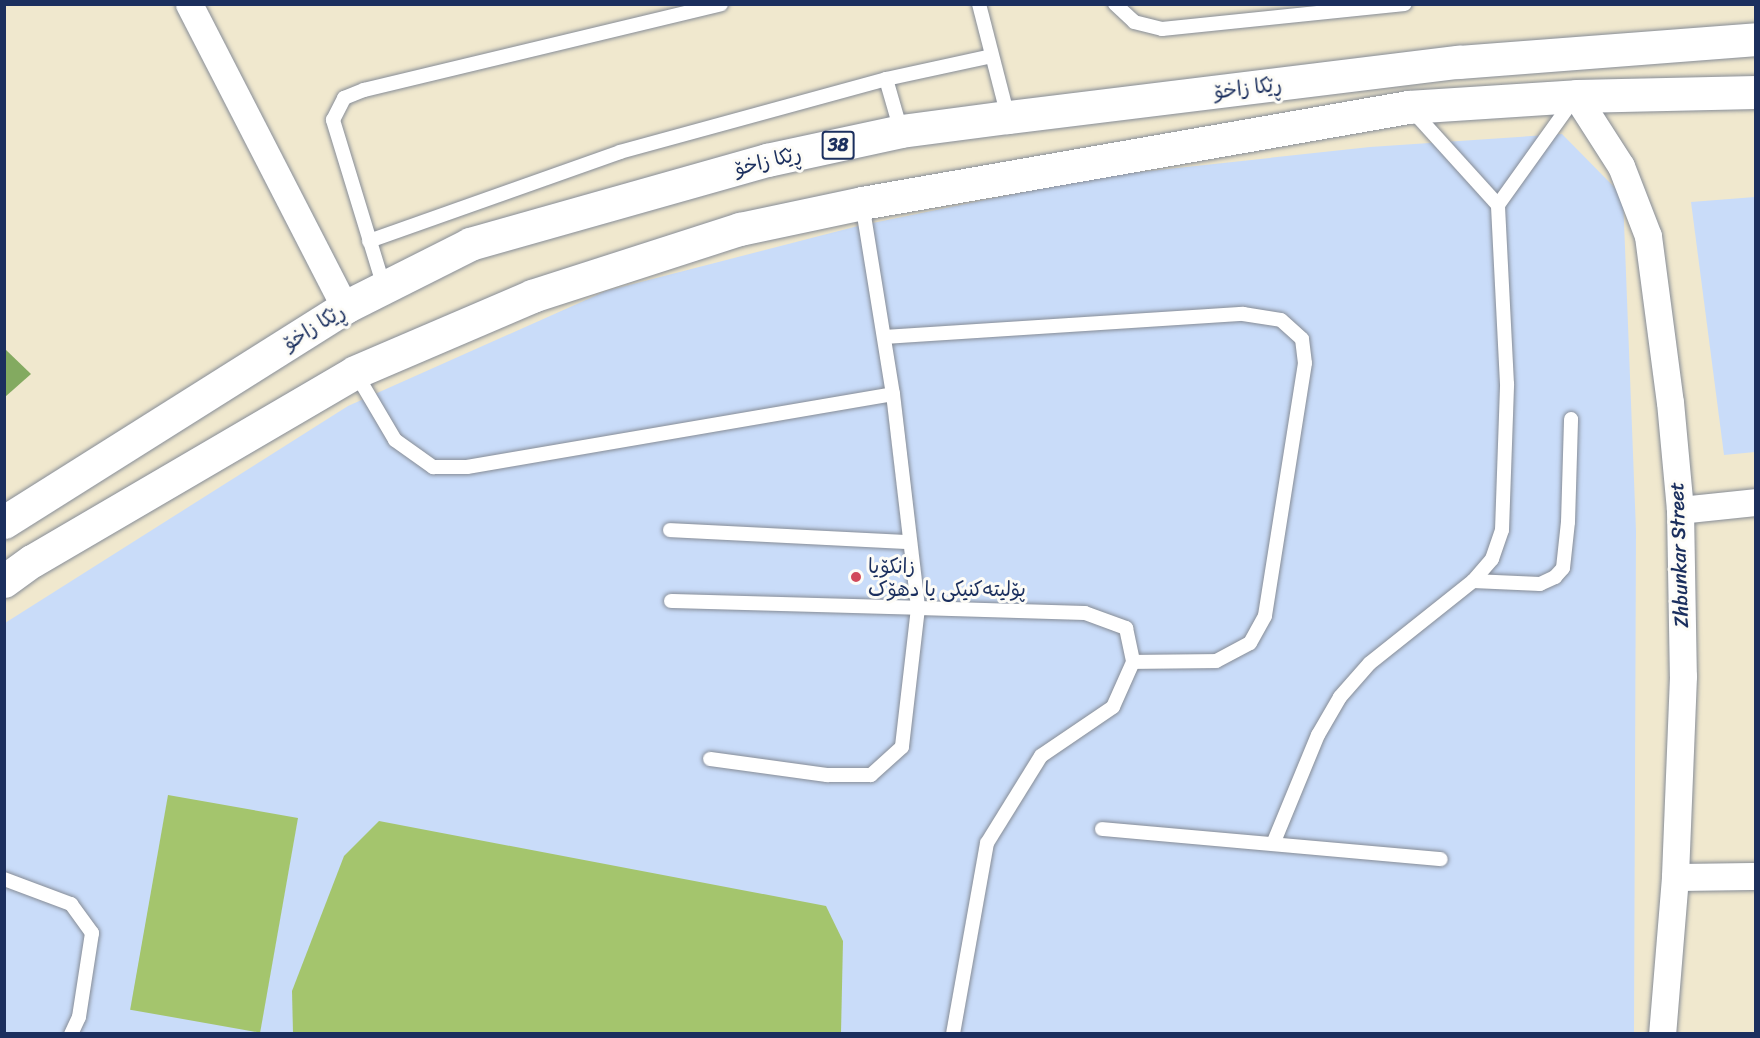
<!DOCTYPE html>
<meta charset="utf-8">
<style>
body{margin:0}
#map{position:relative;width:1760px;height:1038px;overflow:hidden;background:#f0e8ce;font-family:Sriracha,"Playpen Sans Arabic",sans-serif}
div>[style]{position:absolute}
.built>*{inset:0;background:#c9dcf9}
.green>*{inset:0;background:#a4c56d;transform-origin:0 0}
.forest>*{inset:0;background:#83aa60}
.roads{filter:drop-shadow(0 0 2px #868c96) drop-shadow(0 0 2px #868c96)}
.lane>*{height:14px;margin:-7px;padding:0 7px;transform-origin:7px;border-radius:7px;background:#fff}
.street>*{height:27px;margin:-13.5px;padding:0 13.5px;transform-origin:13.5px;border-radius:13.5px;background:#fff}
.highway>*{height:33px;margin:-16.5px;padding:0 16.5px;transform-origin:16.5px;border-radius:16.5px;background:#fff}
.dots>*{width:16px;height:16px;translate:-50% -50%;box-sizing:border-box;border:3px solid #fdfcf7;border-radius:50%}
span{translate:-50% -50%;white-space:nowrap;text-align:center;line-height:1.15;-webkit-text-stroke:6px #fdfcf7;paint-order:stroke}
.shield-label span{padding:2px 4px;background:#fdfcf7;border:2px solid;border-radius:4px;-webkit-text-stroke-width:0}
.shield-label{font-size:18px;color:#1b2f5e;font-weight:700}
.street-label{font-size:20px;color:#1b2f5e}
.poi-label{font-size:20px;color:#1b2f5e}
.left{translate:0 -50%;text-align:left}
.frame{position:absolute;inset:0;border:6px solid #1b2f5e;pointer-events:none}
</style>
<div id="map">
<div class="built">
<i style="clip-path:polygon(1562px 134px,1623px 196px,1636px 531px,1634px 1033px,5px 1034px,5px 623px,348px 406px,606px 291px,858px 226px,1103px 176px,1370px 147px)"></i>
<i style="clip-path:polygon(1755px 197px,1755px 452px,1724px 455px,1691px 202px)"></i>
</div>
<div class="green">
<i style="left:168px;top:795px;width:132px;height:218px;rotate:10deg"></i>
<i style="clip-path:polygon(379px 821px,826px 906px,843px 941px,841px 1033px,293px 1033px,292px 991px,344px 856px)"></i>
</div>
<div class="forest">
<i style="clip-path:polygon(5px 349px,31px 374px,5px 397px)"></i>
</div>
<div class="roads">
<div class="lane">
<i style="left:979px;top:4px;width:117px;rotate:75.6deg"></i>
<i style="left:1115px;top:4px;width:26px;rotate:43deg"></i>
<i style="left:1134px;top:22px;width:29px;rotate:14deg"></i>
<i style="left:1162px;top:29px;width:244px;rotate:-5.9deg"></i>
<i style="left:886px;top:79px;width:54px;rotate:73.9deg"></i>
<i style="left:862px;top:203px;width:193px;rotate:80.8deg"></i>
<i style="left:893px;top:394px;width:215px;rotate:83.3deg"></i>
<i style="left:918px;top:608px;width:167px;rotate:1.7deg"></i>
<i style="left:1085px;top:613px;width:44px;rotate:20.1deg"></i>
<i style="left:1126px;top:628px;width:35px;rotate:78deg"></i>
<i style="left:1133px;top:662px;width:49px;rotate:114deg"></i>
<i style="left:1113px;top:707px;width:87px;rotate:145.8deg"></i>
<i style="left:1041px;top:756px;width:102px;rotate:121.8deg"></i>
<i style="left:987px;top:843px;width:194px;rotate:100.1deg"></i>
<i style="left:1498px;top:205px;width:130px;rotate:-54.4deg"></i>
<i style="left:369px;top:241px;width:266px;rotate:-19.5deg"></i>
<i style="left:620px;top:152px;width:276px;rotate:-15.3deg"></i>
<i style="left:886px;top:79px;width:108px;rotate:-12.2deg"></i>
<i style="left:384px;top:287px;width:175px;rotate:-107deg"></i>
<i style="left:333px;top:120px;width:25px;rotate:-63deg"></i>
<i style="left:344px;top:98px;width:22px;rotate:-22deg"></i>
<i style="left:364px;top:90px;width:367px;rotate:-13.5deg"></i>
<i style="left:884px;top:337px;width:360px;rotate:-3.7deg"></i>
<i style="left:1243px;top:314px;width:38px;rotate:9deg"></i>
<i style="left:1281px;top:320px;width:28px;rotate:42deg"></i>
<i style="left:1302px;top:339px;width:24px;rotate:83deg"></i>
<i style="left:1305px;top:363px;width:256px;rotate:99deg"></i>
<i style="left:1265px;top:616px;width:31px;rotate:119deg"></i>
<i style="left:1250px;top:643px;width:38px;rotate:152deg"></i>
<i style="left:1216px;top:661px;width:83px;rotate:179.3deg"></i>
<i style="left:355px;top:372px;width:79px;rotate:59.5deg"></i>
<i style="left:395px;top:440px;width:47px;rotate:35.4deg"></i>
<i style="left:433px;top:467px;width:34px"></i>
<i style="left:467px;top:467px;width:432px;rotate:-9.7deg"></i>
<i style="left:670px;top:530px;width:239px;rotate:2.9deg"></i>
<i style="left:1473px;top:581px;width:67px;rotate:2.6deg"></i>
<i style="left:1540px;top:584px;width:17px;rotate:-25deg"></i>
<i style="left:1555px;top:577px;width:12px;rotate:-48deg"></i>
<i style="left:1563px;top:568px;width:46px;rotate:-83.8deg"></i>
<i style="left:1568px;top:522px;width:103px;rotate:-88.3deg"></i>
<i style="left:671px;top:601px;width:247px;rotate:1.6deg"></i>
<i style="left:918px;top:608px;width:140px;rotate:96.6deg"></i>
<i style="left:902px;top:747px;width:42px;rotate:137.9deg"></i>
<i style="left:871px;top:775px;width:44px;rotate:180deg"></i>
<i style="left:827px;top:775px;width:118px;rotate:-172.2deg"></i>
<i style="left:1102px;top:829px;width:340px;rotate:5.1deg"></i>
<i style="left:1273px;top:844px;width:118px;rotate:-67.6deg"></i>
<i style="left:1318px;top:735px;width:44px;rotate:-59.9deg"></i>
<i style="left:1340px;top:697px;width:45px;rotate:-48.6deg"></i>
<i style="left:1370px;top:663px;width:132px;rotate:-38.5deg"></i>
<i style="left:1473px;top:581px;width:29px;rotate:-49deg"></i>
<i style="left:1492px;top:559px;width:31px;rotate:-71deg"></i>
<i style="left:1502px;top:530px;width:146px;rotate:-88deg"></i>
<i style="left:1507px;top:384px;width:179px;rotate:-92.9deg"></i>
<i style="left:1498px;top:205px;width:128px;rotate:-132.2deg"></i>
<i style="left:4px;top:879px;width:72px;rotate:20.5deg"></i>
<i style="left:71px;top:904px;width:36px;rotate:54deg"></i>
<i style="left:92px;top:933px;width:85px;rotate:98.8deg"></i>
<i style="left:79px;top:1017px;width:19px;rotate:115deg"></i>
</div>
<div class="street">
<i style="left:189px;top:4px;width:341px;rotate:62.8deg"></i>
<i style="left:1576px;top:96px;width:83px;rotate:57.3deg"></i>
<i style="left:1621px;top:166px;width:75px;rotate:68.9deg"></i>
<i style="left:1648px;top:236px;width:167px;rotate:82.5deg"></i>
<i style="left:1670px;top:402px;width:108px;rotate:84.7deg"></i>
<i style="left:1680px;top:510px;width:166px;rotate:89deg"></i>
<i style="left:1683px;top:676px;width:201px;rotate:92.3deg"></i>
<i style="left:1675px;top:877px;width:158px;rotate:94.7deg"></i>
<i style="left:1680px;top:510px;width:76px;rotate:-6deg"></i>
<i style="left:1675px;top:877px;width:81px;rotate:-0.7deg"></i>
</div>
<div class="highway">
<i style="left:4px;top:522px;width:403px;rotate:-32.2deg"></i>
<i style="left:345px;top:307px;width:140px;rotate:-26.7deg"></i>
<i style="left:470px;top:244px;width:309px;rotate:-15.8deg"></i>
<i style="left:767px;top:160px;width:137px;rotate:-12.2deg"></i>
<i style="left:901px;top:131px;width:108px;rotate:-7.5deg"></i>
<i style="left:1008px;top:117px;width:454px;rotate:-7deg"></i>
<i style="left:1459px;top:62px;width:298px;rotate:-4.4deg"></i>
<i style="left:4px;top:581px;width:34px;rotate:-36deg"></i>
<i style="left:32px;top:561px;width:374px;rotate:-30.3deg"></i>
<i style="left:355px;top:372px;width:193px;rotate:-23.2deg"></i>
<i style="left:532px;top:296px;width:219px;rotate:-17.9deg"></i>
<i style="left:740px;top:229px;width:125px;rotate:-12deg"></i>
<i style="left:862px;top:203px;width:554px;rotate:-9.97deg"></i>
<i style="left:1408px;top:107px;width:168px;rotate:-3.7deg"></i>
<i style="left:1576px;top:96px;width:180px;rotate:-1.3deg"></i>
</div>
</div>
<div class="dots">
<i style="left:856px;top:577px;background:#d1495b"></i>
</div>
<div class="shield-label">
<span style="left:838px;top:145px">38</span>
</div>
<div class="street-label">
<span style="left:1248px;top:88px;rotate:-7deg">ڕێکا زاخۆ</span>
<span style="left:768px;top:161px;rotate:-14deg">ڕێکا زاخۆ</span>
<span style="left:314px;top:327px;rotate:-32deg">ڕێکا زاخۆ</span>
<span style="left:1679px;top:555px;rotate:-92deg">Zhbunkar Street</span>
</div>
<div class="poi-label">
<span class="left" style="left:868px;top:578px">زانکۆیا<br>پۆلیتەکنیکی یا دهۆک</span>
</div>
<div class="frame"></div>
</div>
